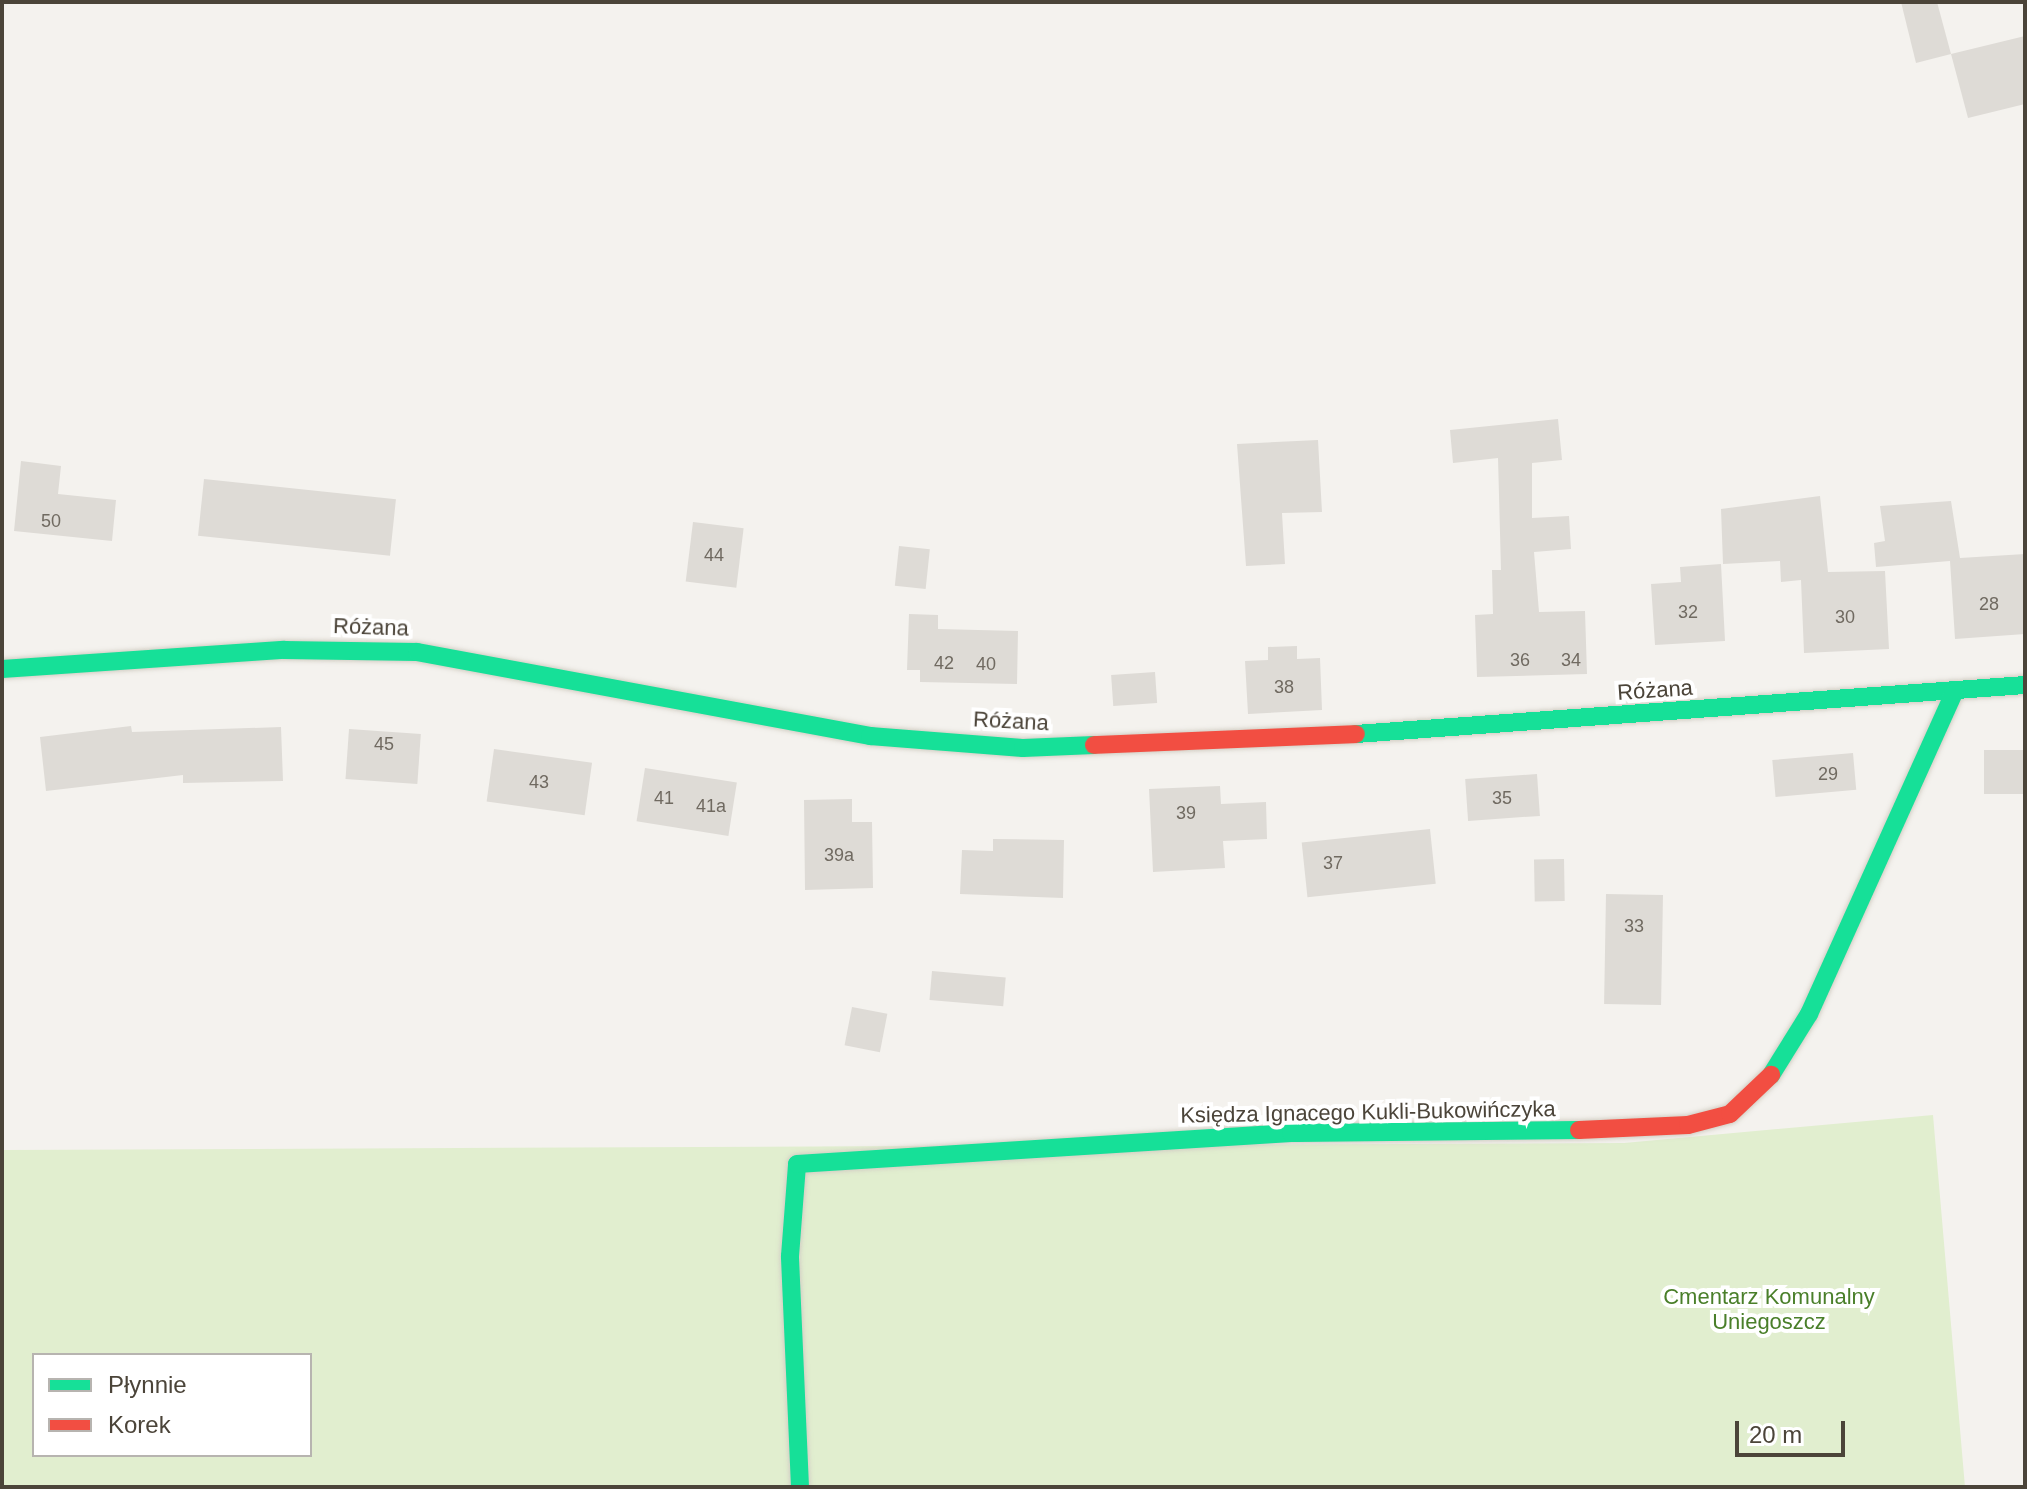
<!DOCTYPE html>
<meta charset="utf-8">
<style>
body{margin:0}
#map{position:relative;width:2027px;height:1489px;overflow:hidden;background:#f4f2ee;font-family:Helvetica,sans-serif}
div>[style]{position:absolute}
.green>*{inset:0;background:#e1eecf}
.building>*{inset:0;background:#dedbd6;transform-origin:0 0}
.roads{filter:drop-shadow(0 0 2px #d3cfc5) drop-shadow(0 0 2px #d3cfc5)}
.fast>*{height:18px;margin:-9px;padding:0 9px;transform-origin:9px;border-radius:9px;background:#16e098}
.jam>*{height:18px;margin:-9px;padding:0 9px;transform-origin:9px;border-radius:9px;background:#f24e42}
span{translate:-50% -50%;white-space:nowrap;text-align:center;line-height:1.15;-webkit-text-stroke:8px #fff;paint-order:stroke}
.number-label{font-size:18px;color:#706a61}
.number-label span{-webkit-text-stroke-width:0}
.street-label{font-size:22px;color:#4b4439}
.park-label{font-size:22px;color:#4a7f2a}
.frame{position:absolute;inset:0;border:4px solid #4b4439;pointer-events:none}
.legend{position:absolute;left:32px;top:1353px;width:280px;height:104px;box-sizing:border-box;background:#fff;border:2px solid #b7b4b0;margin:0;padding:10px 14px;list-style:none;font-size:24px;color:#4b4439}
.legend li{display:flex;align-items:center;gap:16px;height:40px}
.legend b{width:40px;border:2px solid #b7b4b0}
.scale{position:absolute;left:1735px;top:1421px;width:110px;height:36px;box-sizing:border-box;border:4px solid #4b4439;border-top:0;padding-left:10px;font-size:24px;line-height:28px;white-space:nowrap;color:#4b4439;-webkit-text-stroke:6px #fff;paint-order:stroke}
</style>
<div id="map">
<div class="green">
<i style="clip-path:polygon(evenodd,1933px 1115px,1965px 1487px,2px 1487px,2px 1150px,1624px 1143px,1933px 1115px,34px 1355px,310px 1355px,310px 1455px,34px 1455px,34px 1355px)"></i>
</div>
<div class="building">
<i style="clip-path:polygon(1901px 2px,1937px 2px,1951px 54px,1916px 63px)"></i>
<i style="clip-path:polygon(2025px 36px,2025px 104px,1968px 118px,1951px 54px)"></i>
<i style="clip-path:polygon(1558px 419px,1562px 460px,1532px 463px,1532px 518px,1569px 516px,1571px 549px,1534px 552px,1539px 612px,1585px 611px,1587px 674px,1477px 677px,1475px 615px,1493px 614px,1492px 570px,1501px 570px,1498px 458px,1453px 463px,1450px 430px)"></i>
<i style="clip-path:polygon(1318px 440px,1322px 512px,1282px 513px,1285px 564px,1246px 566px,1237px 444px)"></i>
<i style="clip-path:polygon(21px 461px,61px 466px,58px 494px,116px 500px,112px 541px,14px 531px)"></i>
<i style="left:204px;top:479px;width:193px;height:57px;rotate:6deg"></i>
<i style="clip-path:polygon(1820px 496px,1828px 572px,1885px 571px,1889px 649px,1804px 653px,1801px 580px,1781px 582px,1780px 561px,1723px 564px,1721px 509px)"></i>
<i style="clip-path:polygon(1951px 501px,1960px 558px,2025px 554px,2025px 634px,1955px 639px,1950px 561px,1876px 567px,1874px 543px,1885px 541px,1880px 506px)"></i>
<i style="left:693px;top:522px;width:51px;height:60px;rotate:7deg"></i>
<i style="left:899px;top:546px;width:31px;height:40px;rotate:6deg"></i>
<i style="clip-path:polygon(1721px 564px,1725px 641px,1655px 645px,1651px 584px,1681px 582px,1680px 567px)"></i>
<i style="clip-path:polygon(909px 614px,938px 615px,938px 629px,1018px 631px,1017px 684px,920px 682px,920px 670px,907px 670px)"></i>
<i style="clip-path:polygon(1297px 646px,1297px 659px,1320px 658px,1322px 710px,1248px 714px,1245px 661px,1268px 660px,1268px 647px)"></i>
<i style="left:1155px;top:672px;width:31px;height:44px;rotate:86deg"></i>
<i style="clip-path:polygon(131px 726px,132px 732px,281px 727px,283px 781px,183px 783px,183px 775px,46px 791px,40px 737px)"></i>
<i style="left:349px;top:729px;width:72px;height:50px;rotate:4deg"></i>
<i style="left:494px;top:749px;width:99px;height:53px;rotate:8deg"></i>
<i style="left:2025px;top:750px;width:44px;height:41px;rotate:90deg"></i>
<i style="left:1853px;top:753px;width:37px;height:81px;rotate:85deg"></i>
<i style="left:645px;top:768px;width:93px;height:54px;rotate:9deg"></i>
<i style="left:1537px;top:774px;width:42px;height:72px;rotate:86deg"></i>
<i style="clip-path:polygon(1220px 786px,1221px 804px,1266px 802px,1267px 839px,1223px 841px,1225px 868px,1153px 872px,1149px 789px)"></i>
<i style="clip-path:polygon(852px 799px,852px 822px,872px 822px,873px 888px,805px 890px,804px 800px)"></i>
<i style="left:1430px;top:829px;width:55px;height:129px;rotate:84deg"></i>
<i style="clip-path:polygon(993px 839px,1064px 840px,1063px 898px,960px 894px,962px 850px,993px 851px)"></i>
<i style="left:1564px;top:859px;width:42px;height:30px;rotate:89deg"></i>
<i style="left:1606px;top:894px;width:57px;height:110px;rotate:1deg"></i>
<i style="left:932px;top:971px;width:74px;height:29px;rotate:5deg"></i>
<i style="left:852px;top:1007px;width:36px;height:39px;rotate:11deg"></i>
</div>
<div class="roads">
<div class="fast">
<i style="left:2px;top:669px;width:283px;rotate:-3.9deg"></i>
<i style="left:284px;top:650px;width:133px;rotate:0.9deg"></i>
<i style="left:417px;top:652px;width:461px;rotate:10.5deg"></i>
<i style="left:870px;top:736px;width:153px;rotate:4.5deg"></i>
<i style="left:1023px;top:748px;width:71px;rotate:-2.4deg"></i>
<i style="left:1356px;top:734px;width:671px;rotate:-4.19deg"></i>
<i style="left:1771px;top:1075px;width:72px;rotate:-58.1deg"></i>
<i style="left:1809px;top:1014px;width:354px;rotate:-65.7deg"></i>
<i style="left:800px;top:1487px;width:231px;rotate:-92.5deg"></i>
<i style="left:790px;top:1256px;width:92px;rotate:-85.6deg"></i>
<i style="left:797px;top:1164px;width:495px;rotate:-3.6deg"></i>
<i style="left:1291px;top:1133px;width:288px;rotate:-0.6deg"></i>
</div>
<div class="jam">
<i style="left:1094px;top:745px;width:262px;rotate:-2.4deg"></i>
<i style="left:1579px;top:1130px;width:109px;rotate:-2.6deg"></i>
<i style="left:1688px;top:1125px;width:43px;rotate:-14.7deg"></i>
<i style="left:1730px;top:1114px;width:57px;rotate:-43.6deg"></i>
</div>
</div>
<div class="number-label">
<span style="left:51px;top:521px">50</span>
<span style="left:714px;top:555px">44</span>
<span style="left:1989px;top:604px">28</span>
<span style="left:1688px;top:612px">32</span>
<span style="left:1845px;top:617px">30</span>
<span style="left:1520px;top:660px">36</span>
<span style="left:1571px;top:660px">34</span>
<span style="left:944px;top:663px">42</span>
<span style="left:986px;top:664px">40</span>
<span style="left:1284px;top:687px">38</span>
<span style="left:384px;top:744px">45</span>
<span style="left:1828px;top:774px">29</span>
<span style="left:539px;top:782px">43</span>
<span style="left:664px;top:798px">41</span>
<span style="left:1502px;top:798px">35</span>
<span style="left:711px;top:806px">41a</span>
<span style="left:1186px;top:813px">39</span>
<span style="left:839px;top:855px">39a</span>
<span style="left:1333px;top:863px">37</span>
<span style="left:1634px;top:926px">33</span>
</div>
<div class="street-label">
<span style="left:371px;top:627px;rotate:2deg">Różana</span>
<span style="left:1655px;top:690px;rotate:-4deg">Różana</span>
<span style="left:1011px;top:721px;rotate:3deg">Różana</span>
<span style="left:1368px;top:1112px;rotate:-1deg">Księdza Ignacego Kukli-Bukowińczyka</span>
</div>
<div class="park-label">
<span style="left:1769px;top:1309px">Cmentarz Komunalny<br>Uniegoszcz</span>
</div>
<div class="frame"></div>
<ul class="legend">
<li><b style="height:10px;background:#16e098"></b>Płynnie</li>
<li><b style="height:10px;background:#f24e42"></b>Korek</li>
</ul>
<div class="scale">20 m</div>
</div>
